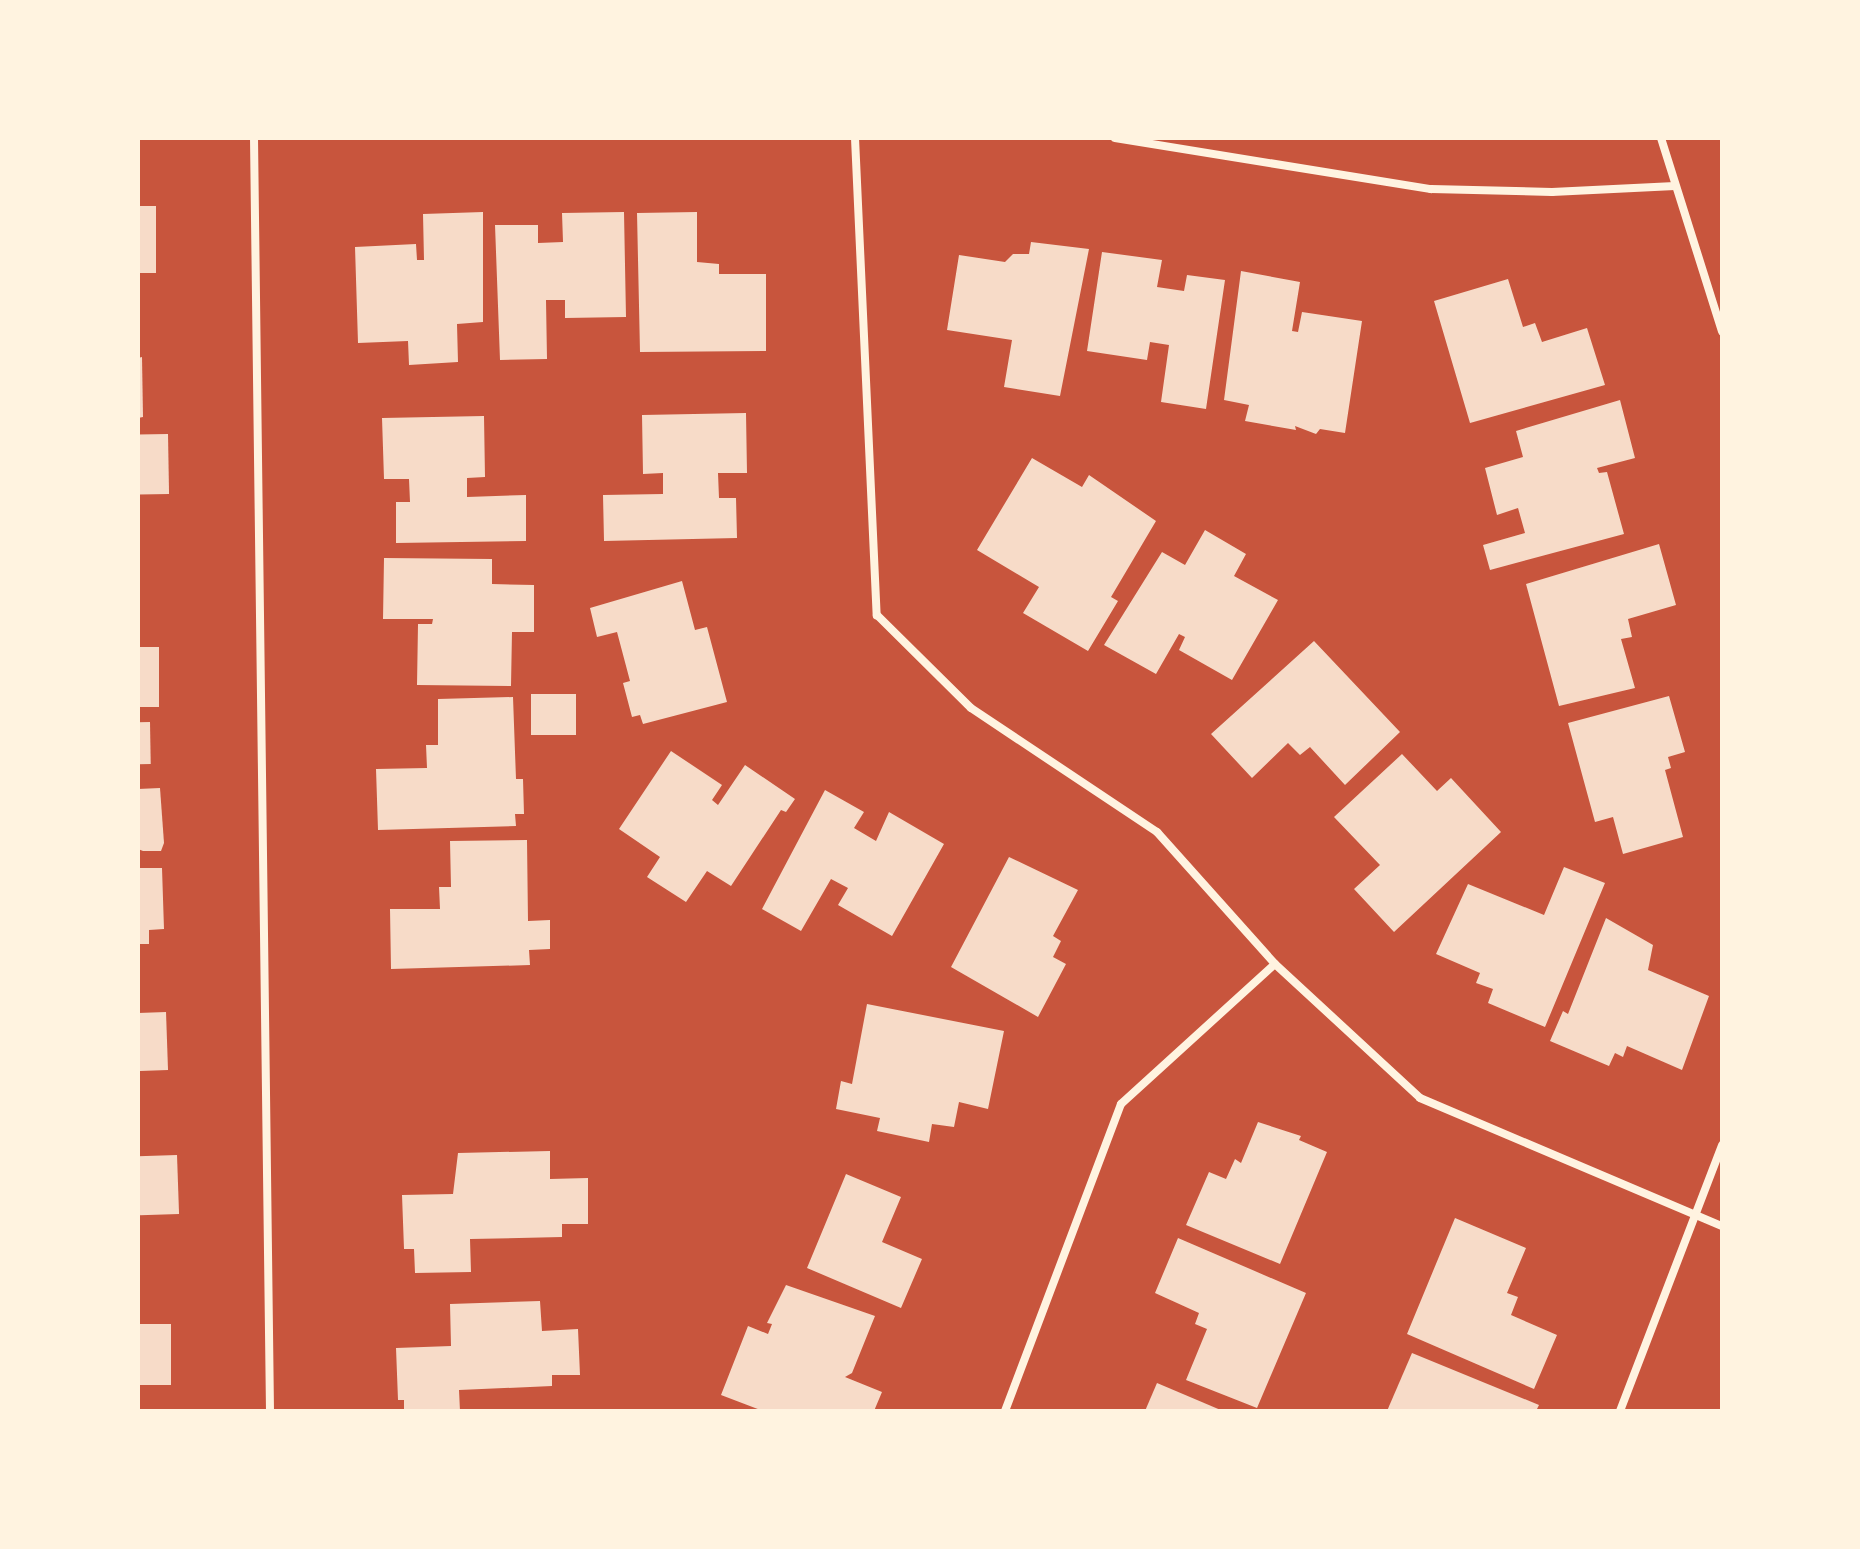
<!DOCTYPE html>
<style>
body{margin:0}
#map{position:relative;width:1860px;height:1549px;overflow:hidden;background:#c8553d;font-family:Commissioner,sans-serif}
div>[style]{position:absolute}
.building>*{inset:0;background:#f7dbc8;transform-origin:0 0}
.minor>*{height:8px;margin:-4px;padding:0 4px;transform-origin:4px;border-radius:4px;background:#fff3e0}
span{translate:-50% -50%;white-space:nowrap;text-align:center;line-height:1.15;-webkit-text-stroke:6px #fff3e0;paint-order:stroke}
.frame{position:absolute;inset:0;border:140px solid #fff3e0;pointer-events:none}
</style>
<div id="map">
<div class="building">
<i style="left:138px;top:206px;width:18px;height:67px"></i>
<i style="clip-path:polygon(483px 212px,483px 322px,457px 324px,458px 362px,409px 365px,408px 341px,358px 343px,355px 247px,416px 244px,417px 260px,424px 260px,423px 214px)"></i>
<i style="clip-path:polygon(624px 212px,626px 317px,565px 318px,565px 300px,546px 300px,547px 359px,500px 360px,495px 225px,538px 225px,538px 243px,563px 242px,562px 213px)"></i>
<i style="clip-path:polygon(697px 212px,697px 262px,719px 264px,719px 274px,766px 274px,766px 351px,640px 352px,637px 213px)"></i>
<i style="clip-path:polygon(1031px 242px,1089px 249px,1060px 396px,1004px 387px,1012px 340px,947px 330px,959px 255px,1005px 262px,1013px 254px,1029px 254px)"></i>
<i style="clip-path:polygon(1102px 252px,1162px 260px,1157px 287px,1184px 291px,1187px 275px,1225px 280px,1206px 409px,1161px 402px,1169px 345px,1150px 342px,1147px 360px,1087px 351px)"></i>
<i style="clip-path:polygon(1241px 271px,1300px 282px,1292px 331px,1298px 332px,1302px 312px,1362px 321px,1345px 433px,1320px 429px,1316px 434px,1295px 426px,1296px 430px,1245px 421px,1249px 405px,1224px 400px)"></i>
<i style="clip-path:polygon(1508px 279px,1523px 327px,1535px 323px,1542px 342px,1587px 328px,1605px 385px,1470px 423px,1434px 301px)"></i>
<i style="clip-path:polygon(142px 357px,143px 417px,138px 418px,138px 358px)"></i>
<i style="clip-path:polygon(1620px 400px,1635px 458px,1597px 468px,1599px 473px,1607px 472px,1624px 534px,1490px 570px,1483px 545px,1525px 533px,1518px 508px,1497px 515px,1485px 468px,1523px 457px,1516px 431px)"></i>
<i style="clip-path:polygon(746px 413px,747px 473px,718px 473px,719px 498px,736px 498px,737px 538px,604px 541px,603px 495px,663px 494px,663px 473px,643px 474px,642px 415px)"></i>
<i style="clip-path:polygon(484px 416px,485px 477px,467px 478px,467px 497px,526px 495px,526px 541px,396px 543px,396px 502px,410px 502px,409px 479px,384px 479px,382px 418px)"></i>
<i style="left:168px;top:434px;width:60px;height:30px;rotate:89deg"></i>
<i style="clip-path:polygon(1032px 458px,1082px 487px,1089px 475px,1156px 521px,1111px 597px,1118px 601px,1088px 651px,1023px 613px,1039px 587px,977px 550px)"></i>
<i style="clip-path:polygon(1205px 530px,1246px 554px,1234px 576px,1278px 600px,1232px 680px,1179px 650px,1185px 637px,1179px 634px,1156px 674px,1104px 645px,1162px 552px,1185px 565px)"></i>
<i style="clip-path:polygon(1659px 544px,1676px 605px,1628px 619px,1632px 637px,1621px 639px,1635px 688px,1559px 706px,1526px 584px)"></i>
<i style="clip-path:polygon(384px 558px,492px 559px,492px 584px,534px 585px,534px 632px,512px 632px,511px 686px,417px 685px,418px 624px,432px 624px,433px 619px,383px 619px)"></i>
<i style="clip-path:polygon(682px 581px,695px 630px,707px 627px,727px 702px,643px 724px,640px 715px,632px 717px,623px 683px,630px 681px,617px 632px,597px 637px,590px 608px)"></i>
<i style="clip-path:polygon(1314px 641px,1400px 732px,1345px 785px,1310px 747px,1300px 755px,1288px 743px,1252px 778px,1211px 734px)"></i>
<i style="left:138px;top:647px;width:21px;height:60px"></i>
<i style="left:531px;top:694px;width:45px;height:41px"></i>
<i style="clip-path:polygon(1669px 696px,1685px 752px,1668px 757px,1671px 768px,1665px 770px,1683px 837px,1623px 854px,1613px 817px,1595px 822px,1568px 723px)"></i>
<i style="clip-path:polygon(513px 697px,516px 779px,523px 779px,524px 814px,515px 814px,516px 826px,378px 830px,376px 769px,427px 768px,426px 745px,438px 745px,438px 699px)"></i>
<i style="left:150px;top:722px;width:42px;height:12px;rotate:89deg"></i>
<i style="clip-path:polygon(671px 751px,722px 785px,712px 800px,718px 805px,745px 765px,795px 799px,786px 812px,781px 810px,731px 886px,707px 871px,686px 902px,647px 877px,660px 857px,619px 829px)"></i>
<i style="clip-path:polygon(1402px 754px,1437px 791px,1451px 778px,1501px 832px,1394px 932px,1354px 889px,1380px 865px,1334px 817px)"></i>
<i style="clip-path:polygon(160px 788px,164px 843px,161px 851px,143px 851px,138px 849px,138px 789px)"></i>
<i style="clip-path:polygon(825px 790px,864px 812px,854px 828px,876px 841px,889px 812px,944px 844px,892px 936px,838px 905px,848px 888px,831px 879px,801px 931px,762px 909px)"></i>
<i style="clip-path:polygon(527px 840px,528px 921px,550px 920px,550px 949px,529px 950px,530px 965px,391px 969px,390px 909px,440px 909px,439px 887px,451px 887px,450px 841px)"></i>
<i style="clip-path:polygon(1009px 857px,1078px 890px,1053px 936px,1061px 941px,1053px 957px,1066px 964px,1038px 1017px,951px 967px)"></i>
<i style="clip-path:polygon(1564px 867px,1605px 883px,1545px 1027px,1488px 1003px,1493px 989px,1476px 983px,1480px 973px,1436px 954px,1468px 884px,1544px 915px)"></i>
<i style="clip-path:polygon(138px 868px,162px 868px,164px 929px,149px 930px,149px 944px,138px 944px)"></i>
<i style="clip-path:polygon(1606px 918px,1653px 945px,1648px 970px,1709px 996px,1682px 1070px,1627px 1046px,1623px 1057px,1615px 1053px,1609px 1066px,1550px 1041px,1563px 1011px,1568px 1014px)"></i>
<i style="clip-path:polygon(867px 1004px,1004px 1031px,988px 1109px,959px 1102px,954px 1127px,932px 1124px,929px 1142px,877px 1131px,880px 1118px,836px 1109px,841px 1081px,852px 1084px)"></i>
<i style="left:166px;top:1012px;width:58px;height:28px;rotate:88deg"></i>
<i style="clip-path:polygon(1258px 1122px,1301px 1136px,1299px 1140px,1327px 1152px,1280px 1264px,1186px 1225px,1209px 1172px,1226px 1179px,1235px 1159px,1241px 1163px)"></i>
<i style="clip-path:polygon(550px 1151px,550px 1179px,588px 1178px,588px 1224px,562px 1224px,562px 1237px,470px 1239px,471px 1272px,415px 1273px,414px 1249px,404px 1249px,402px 1195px,453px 1194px,458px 1153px)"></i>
<i style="left:177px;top:1155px;width:59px;height:39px;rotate:88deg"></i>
<i style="clip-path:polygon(846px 1174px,901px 1197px,882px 1242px,922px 1259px,901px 1308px,807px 1268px)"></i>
<i style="clip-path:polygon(1455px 1218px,1526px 1248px,1507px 1293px,1518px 1297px,1511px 1315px,1557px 1335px,1534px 1389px,1407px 1334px)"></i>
<i style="clip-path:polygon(1178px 1238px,1306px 1293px,1257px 1408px,1186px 1380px,1207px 1329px,1195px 1324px,1199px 1313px,1155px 1293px)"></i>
<i style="clip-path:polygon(786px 1285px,875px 1316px,852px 1373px,845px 1377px,882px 1392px,874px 1411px,763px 1411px,721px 1395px,748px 1326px,768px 1334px,772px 1324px,767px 1323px)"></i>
<i style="clip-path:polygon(540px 1301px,542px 1331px,578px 1329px,580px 1375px,552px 1375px,552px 1386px,459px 1390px,460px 1411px,404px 1411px,404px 1400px,398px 1400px,396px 1348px,451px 1346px,450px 1304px)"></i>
<i style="left:171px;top:1324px;width:61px;height:33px;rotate:90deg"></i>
<i style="clip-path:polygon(1412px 1353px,1539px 1405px,1536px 1411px,1387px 1411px)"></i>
<i style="clip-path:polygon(1157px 1383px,1223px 1411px,1145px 1411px)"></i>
</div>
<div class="minor">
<i style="left:254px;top:138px;width:1273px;rotate:89.28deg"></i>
<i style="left:855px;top:138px;width:478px;rotate:87.4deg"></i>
<i style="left:877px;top:615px;width:132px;rotate:44.7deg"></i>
<i style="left:971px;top:708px;width:224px;rotate:33.7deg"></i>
<i style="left:1157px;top:832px;width:177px;rotate:48.2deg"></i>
<i style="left:1275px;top:964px;width:197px;rotate:42.7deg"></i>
<i style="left:1420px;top:1098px;width:328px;rotate:23deg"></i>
<i style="left:1115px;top:138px;width:320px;rotate:9.2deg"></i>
<i style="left:1431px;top:189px;width:121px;rotate:1.4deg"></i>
<i style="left:1552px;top:192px;width:123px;rotate:-2.8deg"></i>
<i style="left:1661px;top:138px;width:203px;rotate:72.5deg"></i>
<i style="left:1005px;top:1411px;width:328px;rotate:-69.3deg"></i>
<i style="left:1121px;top:1104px;width:208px;rotate:-42.3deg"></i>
<i style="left:1620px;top:1411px;width:285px;rotate:-69deg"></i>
</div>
<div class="frame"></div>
</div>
